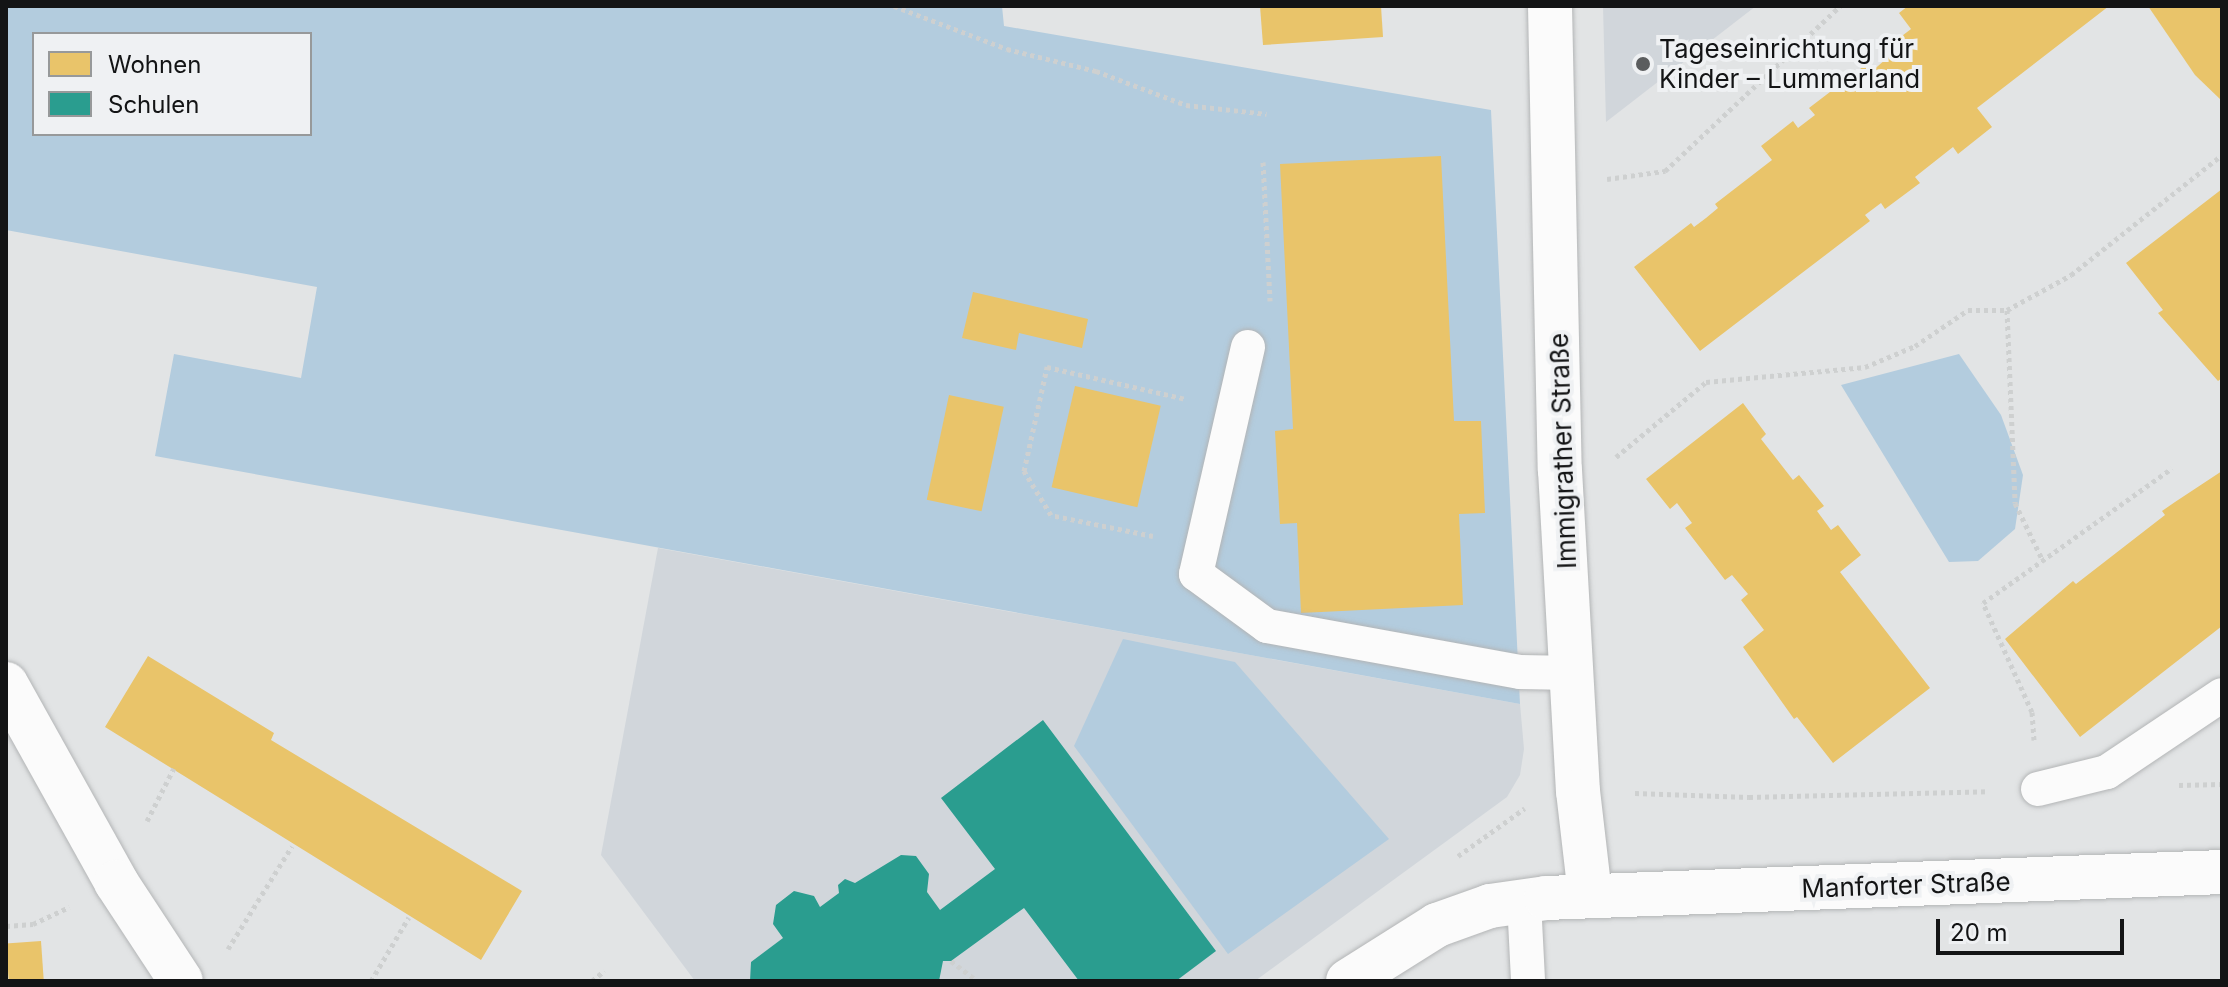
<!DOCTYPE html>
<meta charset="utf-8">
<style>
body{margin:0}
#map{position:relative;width:2228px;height:987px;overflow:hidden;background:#e2e4e5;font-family:Inter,sans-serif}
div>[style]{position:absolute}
.built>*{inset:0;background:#d1d6db}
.green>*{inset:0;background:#b3ccde}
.homes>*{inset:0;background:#e9c46a;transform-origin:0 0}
.schools>*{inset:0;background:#2a9d8f}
.path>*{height:5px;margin-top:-2.5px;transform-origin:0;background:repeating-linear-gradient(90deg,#ced0d0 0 4px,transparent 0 8px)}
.roads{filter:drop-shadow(0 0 2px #b3b5b6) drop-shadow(0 0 2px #b3b5b6)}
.service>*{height:34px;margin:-17px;padding:0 17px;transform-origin:17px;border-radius:17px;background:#fbfbfb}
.minor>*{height:44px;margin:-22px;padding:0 22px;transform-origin:22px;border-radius:22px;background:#fbfbfb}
.dots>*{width:22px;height:22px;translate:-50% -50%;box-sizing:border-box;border:4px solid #eff1f3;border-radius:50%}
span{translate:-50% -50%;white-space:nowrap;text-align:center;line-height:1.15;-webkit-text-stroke:8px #eff1f3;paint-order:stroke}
.poi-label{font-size:26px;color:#131415}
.left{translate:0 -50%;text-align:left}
.street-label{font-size:26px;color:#131415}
.frame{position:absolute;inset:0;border:8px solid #131415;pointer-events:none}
.legend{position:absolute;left:32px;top:32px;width:280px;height:104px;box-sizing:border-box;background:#eff1f3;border:2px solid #97999a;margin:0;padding:10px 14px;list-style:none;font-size:24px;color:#131415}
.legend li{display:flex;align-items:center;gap:16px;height:40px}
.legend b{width:40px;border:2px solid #97999a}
.scale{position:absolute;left:1936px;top:919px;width:188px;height:36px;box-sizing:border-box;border:4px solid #131415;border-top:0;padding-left:10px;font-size:24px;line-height:28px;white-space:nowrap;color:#131415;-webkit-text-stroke:6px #eff1f3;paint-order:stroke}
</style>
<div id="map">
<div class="built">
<i style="clip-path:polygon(1603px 6px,1756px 6px,1606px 122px)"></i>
<i style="clip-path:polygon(658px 548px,1520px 704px,1524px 749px,1520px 775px,1507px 797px,1255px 981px,695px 981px,601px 855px)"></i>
</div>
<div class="green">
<i style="clip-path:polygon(evenodd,6px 6px,1002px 6px,1004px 26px,1491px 110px,1520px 704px,155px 456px,174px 354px,301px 378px,317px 287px,6px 230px,6px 6px,34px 34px,310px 34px,310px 134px,34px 134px,34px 34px)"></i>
<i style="clip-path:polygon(1959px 354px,2001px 415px,2023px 475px,2015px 529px,1978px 561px,1949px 562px,1841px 385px)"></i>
<i style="clip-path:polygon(1123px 639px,1235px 662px,1389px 839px,1228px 954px,1074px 746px)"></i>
</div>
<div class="homes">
<i style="clip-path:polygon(1260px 6px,1381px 6px,1383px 37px,1263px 45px)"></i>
<i style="clip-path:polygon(1908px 6px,2109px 6px,1977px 108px,1992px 127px,1958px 154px,1953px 147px,1915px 177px,1920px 183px,1885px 209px,1881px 203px,1865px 215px,1870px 221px,1700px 351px,1634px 267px,1691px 223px,1694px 227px,1706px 218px,1718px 208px,1715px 204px,1772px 160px,1761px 146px,1793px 121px,1798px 128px,1815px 115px,1809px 108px,1864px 66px,1870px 73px,1886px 59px,1881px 52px,1911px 29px,1899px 13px)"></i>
<i style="clip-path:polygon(2148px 6px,2222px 6px,2222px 101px,2195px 75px)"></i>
<i style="clip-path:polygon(1441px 156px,1454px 421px,1481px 421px,1485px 513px,1459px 514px,1463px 605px,1301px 613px,1297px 523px,1280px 524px,1275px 431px,1293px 429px,1280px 164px)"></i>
<i style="clip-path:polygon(2222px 189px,2222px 378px,2218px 381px,2158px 313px,2163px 310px,2126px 263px)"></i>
<i style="clip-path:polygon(973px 292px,1088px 319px,1082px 348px,1019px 333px,1016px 350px,962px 338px)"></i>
<i style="left:1075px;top:386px;width:88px;height:104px;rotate:13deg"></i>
<i style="left:949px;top:395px;width:56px;height:107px;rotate:12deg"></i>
<i style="clip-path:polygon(1743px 403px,1766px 434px,1761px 439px,1793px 480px,1799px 475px,1824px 506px,1817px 511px,1831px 530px,1838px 525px,1861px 555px,1840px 572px,1930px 688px,1833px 763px,1797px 717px,1794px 719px,1743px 647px,1764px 630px,1741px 600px,1748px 594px,1732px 575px,1725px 580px,1685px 528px,1692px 523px,1677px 503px,1670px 509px,1646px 479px)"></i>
<i style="clip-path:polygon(2222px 471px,2222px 626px,2080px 737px,2005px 639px,2073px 581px,2076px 584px,2165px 515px,2162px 511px,2175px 502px)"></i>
<i style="clip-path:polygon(148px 656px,274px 733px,271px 740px,522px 891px,481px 960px,105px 727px)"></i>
<i style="left:41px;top:941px;width:40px;height:35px;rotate:86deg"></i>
</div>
<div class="schools">
<i style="clip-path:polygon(1043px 720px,1216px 951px,1176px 981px,1079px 981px,1024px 908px,951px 961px,943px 961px,939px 981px,750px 981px,751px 962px,783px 938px,773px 924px,776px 905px,794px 891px,814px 896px,820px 907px,839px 893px,838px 885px,845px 879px,855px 883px,901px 855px,916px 856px,929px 874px,927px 892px,940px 910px,995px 869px,941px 798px)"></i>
</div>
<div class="path">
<i style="left:894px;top:6px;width:121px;rotate:20.8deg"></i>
<i style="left:1007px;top:49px;width:92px;rotate:13.9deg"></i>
<i style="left:1096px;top:71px;width:96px;rotate:20.7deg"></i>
<i style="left:1186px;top:105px;width:81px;rotate:6.3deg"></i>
<i style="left:1263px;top:162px;width:139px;rotate:87.1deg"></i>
<i style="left:1607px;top:179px;width:59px;rotate:-7.9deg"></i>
<i style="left:1665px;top:171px;width:241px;rotate:-43.3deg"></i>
<i style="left:2007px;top:310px;width:193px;rotate:87.6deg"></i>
<i style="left:2015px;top:503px;width:64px;rotate:64.2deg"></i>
<i style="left:1616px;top:457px;width:117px;rotate:-39.8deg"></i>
<i style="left:1706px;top:382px;width:160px;rotate:-5.4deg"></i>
<i style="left:1865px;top:367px;width:54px;rotate:-22.8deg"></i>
<i style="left:1915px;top:346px;width:64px;rotate:-34.2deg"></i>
<i style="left:1968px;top:310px;width:39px"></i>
<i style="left:2007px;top:310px;width:73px;rotate:-28.7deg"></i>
<i style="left:2071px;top:275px;width:193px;rotate:-38.5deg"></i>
<i style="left:1153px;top:536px;width:104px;rotate:-168.4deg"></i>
<i style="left:1051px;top:515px;width:52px;rotate:-121.5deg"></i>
<i style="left:1024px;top:471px;width:107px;rotate:-77.5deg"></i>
<i style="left:1047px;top:367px;width:143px;rotate:13deg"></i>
<i style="left:2034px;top:740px;width:28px;rotate:-94deg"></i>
<i style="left:2032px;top:712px;width:120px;rotate:-114.2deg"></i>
<i style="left:1983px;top:603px;width:232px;rotate:-35.5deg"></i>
<i style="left:2179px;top:785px;width:43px;rotate:-1.3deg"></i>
<i style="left:1635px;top:793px;width:114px;rotate:2deg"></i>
<i style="left:1749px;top:797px;width:240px;rotate:-1.4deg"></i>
<i style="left:147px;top:821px;width:59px;rotate:-63deg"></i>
<i style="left:1458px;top:856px;width:82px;rotate:-35.6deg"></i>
<i style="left:6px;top:926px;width:27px;rotate:-4deg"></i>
<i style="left:33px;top:924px;width:40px;rotate:-25deg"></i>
<i style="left:228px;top:949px;width:121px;rotate:-58.1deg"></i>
<i style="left:951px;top:961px;width:34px;rotate:37deg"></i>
<i style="left:371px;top:981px;width:74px;rotate:-59.3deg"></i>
<i style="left:592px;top:981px;width:16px;rotate:-40deg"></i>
</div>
<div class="roads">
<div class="service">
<i style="left:1248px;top:347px;width:233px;rotate:102.9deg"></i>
<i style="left:1196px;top:574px;width:88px;rotate:36.2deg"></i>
<i style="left:1267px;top:626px;width:257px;rotate:10.3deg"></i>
<i style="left:1520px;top:672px;width:54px;rotate:1.1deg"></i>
<i style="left:2038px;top:789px;width:71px;rotate:-13.8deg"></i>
<i style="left:2107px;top:772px;width:138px;rotate:-33.8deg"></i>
<i style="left:1524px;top:901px;width:80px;rotate:87.1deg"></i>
</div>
<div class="minor">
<i style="left:1550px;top:6px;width:464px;rotate:88.8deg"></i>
<i style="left:1560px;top:470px;width:322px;rotate:86.8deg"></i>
<i style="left:1578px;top:791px;width:104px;rotate:83.4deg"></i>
<i style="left:6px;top:684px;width:227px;rotate:60.9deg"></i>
<i style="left:116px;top:882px;width:118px;rotate:56.7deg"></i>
<i style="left:1348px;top:981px;width:105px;rotate:-32.2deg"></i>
<i style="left:1437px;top:925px;width:56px;rotate:-19.7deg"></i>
<i style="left:1490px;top:906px;width:57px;rotate:-8.1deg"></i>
<i style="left:1546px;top:898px;width:676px;rotate:-2.2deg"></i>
</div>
</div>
<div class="dots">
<i style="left:1643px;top:64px;background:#5b5d5e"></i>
</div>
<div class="poi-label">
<span class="left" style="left:1659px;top:64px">Tageseinrichtung für<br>Kinder – Lummerland</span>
</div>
<div class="street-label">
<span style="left:1563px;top:451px;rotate:-92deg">Immigrather Straße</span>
<span style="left:1906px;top:885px;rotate:-2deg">Manforter Straße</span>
</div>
<div class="frame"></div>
<ul class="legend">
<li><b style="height:22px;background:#e9c46a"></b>Wohnen</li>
<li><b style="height:22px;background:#2a9d8f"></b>Schulen</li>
</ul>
<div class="scale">20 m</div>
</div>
